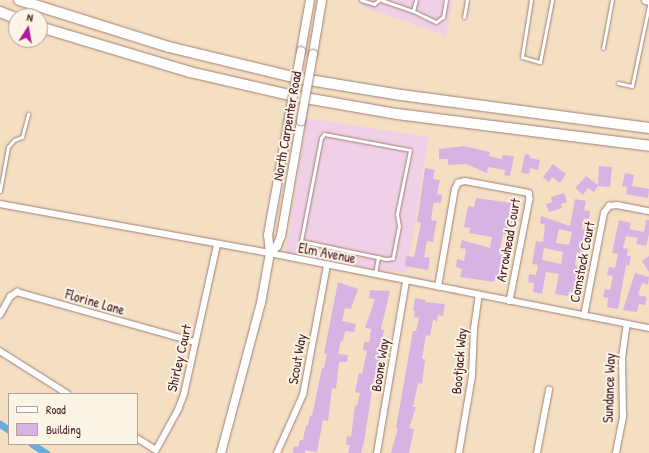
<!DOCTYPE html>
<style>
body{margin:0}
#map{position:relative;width:649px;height:453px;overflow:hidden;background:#f4dfc2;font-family:"Patrick Hand",sans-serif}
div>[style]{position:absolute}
.built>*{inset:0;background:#efd0e6;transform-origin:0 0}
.canal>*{height:7px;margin:-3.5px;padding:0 3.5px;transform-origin:3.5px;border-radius:3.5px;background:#66addc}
.building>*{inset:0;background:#d7b3e3}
.roads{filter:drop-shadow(0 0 1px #9f7f76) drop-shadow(0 0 1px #9f7f76)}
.service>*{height:3px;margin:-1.5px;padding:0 1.5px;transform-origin:1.5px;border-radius:1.5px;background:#fff}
.minor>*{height:5.5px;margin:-2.75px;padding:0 2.75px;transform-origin:2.75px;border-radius:2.75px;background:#fff}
.secondary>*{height:8px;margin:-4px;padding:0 4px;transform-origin:4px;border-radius:4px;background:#fff}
.motorway>*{height:10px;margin:-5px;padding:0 5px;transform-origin:5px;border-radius:5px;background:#fff}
.bridges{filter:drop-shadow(0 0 1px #9f7f76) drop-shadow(0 0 1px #9f7f76)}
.secondary-bridge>*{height:8px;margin:-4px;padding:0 4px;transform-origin:4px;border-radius:4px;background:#fff}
span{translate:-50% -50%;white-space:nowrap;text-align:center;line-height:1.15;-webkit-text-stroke:4px #fcf5e5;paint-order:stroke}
.street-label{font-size:14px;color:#4a1f2b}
.legend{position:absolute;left:8px;top:393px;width:130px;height:52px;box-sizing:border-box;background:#fcf5e5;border:1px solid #b59f9b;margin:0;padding:5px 7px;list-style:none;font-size:12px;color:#4a1f2b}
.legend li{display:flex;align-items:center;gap:8px;height:20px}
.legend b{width:20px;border:1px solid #b59f9b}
.north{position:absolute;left:8px;top:8px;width:40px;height:40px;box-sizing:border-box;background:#fcf5e5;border:1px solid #b59f9b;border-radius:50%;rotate:11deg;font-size:11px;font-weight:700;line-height:16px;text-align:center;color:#4a1f2b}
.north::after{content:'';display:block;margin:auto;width:14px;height:18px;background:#b5179e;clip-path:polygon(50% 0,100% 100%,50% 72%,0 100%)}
</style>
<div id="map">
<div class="built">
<i style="clip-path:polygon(358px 0,453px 0,446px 36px,364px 7px)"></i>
<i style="left:307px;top:118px;width:123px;height:138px;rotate:9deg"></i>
</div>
<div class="canal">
<i style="left:0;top:424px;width:11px;rotate:34deg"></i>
<i style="left:32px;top:444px;width:17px;rotate:33deg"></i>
</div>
<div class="building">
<i style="clip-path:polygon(464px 146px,490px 152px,489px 156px,502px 159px,503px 155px,514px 156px,510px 176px,504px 175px,505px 170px,488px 167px,487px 173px,466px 164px,448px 165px,448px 159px,439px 159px,439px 149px)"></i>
<i style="clip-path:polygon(525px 154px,530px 155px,530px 158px,540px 160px,538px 170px,530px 168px,529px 174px,521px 173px)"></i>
<i style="clip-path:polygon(553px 164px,566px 174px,560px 183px,552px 177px,549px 182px,543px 177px)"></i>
<i style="clip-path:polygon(599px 166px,612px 167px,610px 187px,598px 186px,594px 192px,588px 188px,583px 195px,575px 188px,586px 176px,598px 185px)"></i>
<i style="clip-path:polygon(425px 168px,435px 170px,433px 179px,440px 180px,437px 194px,442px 195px,441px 203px,434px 202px,433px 206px,431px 220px,437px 221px,434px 235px,433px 242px,427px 241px,424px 257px,430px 258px,428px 270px,405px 266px,406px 256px,414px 257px,421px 223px,417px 222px)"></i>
<i style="clip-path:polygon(625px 173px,634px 175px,632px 186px,649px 189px,648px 198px,626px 194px,627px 187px,622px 186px)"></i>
<i style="clip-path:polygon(564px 193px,567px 202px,561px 204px,562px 208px,549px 212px,546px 204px,552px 202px,551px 197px)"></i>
<i style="clip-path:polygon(476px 198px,511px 203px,510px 210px,514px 211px,509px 236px,503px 234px,499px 254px,505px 256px,500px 280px,495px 279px,494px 282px,460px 277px,462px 269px,456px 267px,457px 259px,464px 261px,466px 249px,460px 248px,462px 240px,490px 248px,492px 237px,469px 233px,470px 228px,464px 227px,468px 206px,474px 207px)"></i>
<i style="clip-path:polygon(evenodd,575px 199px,586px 201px,584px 210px,590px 211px,589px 219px,584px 218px,582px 229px,588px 230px,583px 254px,577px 252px,575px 265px,581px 267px,576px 293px,569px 292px,568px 296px,555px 294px,559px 274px,546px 272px,542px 294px,533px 292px,534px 283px,528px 282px,529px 274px,536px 275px,538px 265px,532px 264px,536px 241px,543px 242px,545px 225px,540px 223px,541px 216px,570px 226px,575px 199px,559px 229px,572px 232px,569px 245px,556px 243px,559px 229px,575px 199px,544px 248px,563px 252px,561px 264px,542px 260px,544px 248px)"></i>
<i style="clip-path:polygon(619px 220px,631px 223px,629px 229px,644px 232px,646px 220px,649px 220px,649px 234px,646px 246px,636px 244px,638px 238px,626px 236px,623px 248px,628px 249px,627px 256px,631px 256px,629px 266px,626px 265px,618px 309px,607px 307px,608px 298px,603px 297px,605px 289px,610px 290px,613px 276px,607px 275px,609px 267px,615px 268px,618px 254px,612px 253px)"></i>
<i style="clip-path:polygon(649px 256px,649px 272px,642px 261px)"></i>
<i style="clip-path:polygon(635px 273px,649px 277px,648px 285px,642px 283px,638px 295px,647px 297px,645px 305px,639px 304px,637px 312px,623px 310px)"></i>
<i style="clip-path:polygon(338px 282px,358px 289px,351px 309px,345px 308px,342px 321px,356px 324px,354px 332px,345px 331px,343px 341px,341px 341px,338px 354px,348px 355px,347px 362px,339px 362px,336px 389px,332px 388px,328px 421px,323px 420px,317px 452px,305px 450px,305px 453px,293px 453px,294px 446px,298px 447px,300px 440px,303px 440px,306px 425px,308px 425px,310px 415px,312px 416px,322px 368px,324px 368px,327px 354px,324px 353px)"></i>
<i style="clip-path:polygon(370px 290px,390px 291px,381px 329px,384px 330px,378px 359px,380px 359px,376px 378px,374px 378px,364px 442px,361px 453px,348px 453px,350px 445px,346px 445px,347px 436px,351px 437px,355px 405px,357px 406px,360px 393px,355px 392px,359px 373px,362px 374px,367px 351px,363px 350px,364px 342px,369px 342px,371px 329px,365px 328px,375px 299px,369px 298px)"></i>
<i style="clip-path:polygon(415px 298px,426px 300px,425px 302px,445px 304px,443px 316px,438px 315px,437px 321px,433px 320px,430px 336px,426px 335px,422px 359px,425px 359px,423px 376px,422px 384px,418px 383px,413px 407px,416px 407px,409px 428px,414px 429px,409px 453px,391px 453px,398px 428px,396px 428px,413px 331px,416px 331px,419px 318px,414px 317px,415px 311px,413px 311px)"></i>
</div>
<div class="roads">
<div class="service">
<i style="left:361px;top:0;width:14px;rotate:17deg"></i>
<i style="left:374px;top:4px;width:6px;rotate:-39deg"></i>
<i style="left:381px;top:0;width:34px;rotate:19deg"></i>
<i style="left:413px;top:11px;width:11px;rotate:-75deg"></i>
<i style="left:531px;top:0;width:58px;rotate:99deg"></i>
<i style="left:522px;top:57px;width:19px;rotate:16deg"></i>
<i style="left:540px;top:62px;width:63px;rotate:-79deg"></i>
<i style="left:413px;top:11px;width:25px;rotate:26deg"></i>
<i style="left:436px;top:22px;width:9px;rotate:-36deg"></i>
<i style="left:443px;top:17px;width:17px;rotate:-80deg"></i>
<i style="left:464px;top:17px;width:17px;rotate:-80deg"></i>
<i style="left:603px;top:48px;width:49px;rotate:-79.4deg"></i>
<i style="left:618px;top:83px;width:14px;rotate:12deg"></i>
<i style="left:632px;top:86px;width:83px;rotate:-78.1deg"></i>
<i style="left:324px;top:134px;width:87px;rotate:10.5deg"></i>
<i style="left:410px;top:150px;width:65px;rotate:101.5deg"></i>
<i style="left:397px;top:214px;width:12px;rotate:81deg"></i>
<i style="left:399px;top:226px;width:33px;rotate:101deg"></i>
<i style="left:393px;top:258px;width:7px;rotate:172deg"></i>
<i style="left:386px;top:259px;width:87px;rotate:-168deg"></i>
<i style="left:301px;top:241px;width:105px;rotate:-79deg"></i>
<i style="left:321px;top:138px;width:5px;rotate:-53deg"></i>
<i style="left:0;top:191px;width:45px;rotate:-79.7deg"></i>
<i style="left:8px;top:147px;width:9px;rotate:-49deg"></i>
<i style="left:14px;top:140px;width:9px;rotate:-21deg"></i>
<i style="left:22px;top:137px;width:24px;rotate:-75deg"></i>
<i style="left:375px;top:274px;width:17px;rotate:-80deg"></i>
</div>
<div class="minor">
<i style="left:0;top:204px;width:274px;rotate:10.3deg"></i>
<i style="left:270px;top:253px;width:386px;rotate:11.2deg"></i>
<i style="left:438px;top:287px;width:99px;rotate:-80.2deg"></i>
<i style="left:455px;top:189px;width:7px;rotate:-63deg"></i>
<i style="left:458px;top:183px;width:7px;rotate:-16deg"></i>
<i style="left:465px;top:181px;width:65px;rotate:10.6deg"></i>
<i style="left:529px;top:193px;width:6px;rotate:81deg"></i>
<i style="left:530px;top:199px;width:104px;rotate:101.1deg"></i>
<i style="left:0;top:315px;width:21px;rotate:-61deg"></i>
<i style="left:10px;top:297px;width:9px;rotate:-36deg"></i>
<i style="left:17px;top:292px;width:185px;rotate:15.7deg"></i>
<i style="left:584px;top:316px;width:105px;rotate:-79deg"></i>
<i style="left:604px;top:213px;width:9px;rotate:-54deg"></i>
<i style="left:609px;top:206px;width:8px;rotate:-7deg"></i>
<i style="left:617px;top:205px;width:33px;rotate:11deg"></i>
<i style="left:0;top:351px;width:80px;rotate:32.3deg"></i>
<i style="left:137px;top:438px;width:22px;rotate:32deg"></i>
<i style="left:156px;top:450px;width:46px;rotate:-61.2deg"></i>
<i style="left:178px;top:410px;width:17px;rotate:-69deg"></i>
<i style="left:184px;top:394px;width:153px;rotate:-77.5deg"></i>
<i style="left:277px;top:453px;width:64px;rotate:-65.9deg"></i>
<i style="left:303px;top:395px;width:132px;rotate:-79.5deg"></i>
<i style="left:377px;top:453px;width:174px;rotate:-80.4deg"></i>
<i style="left:459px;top:453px;width:78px;rotate:-80.4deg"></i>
<i style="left:472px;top:376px;width:47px;rotate:-87.6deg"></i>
<i style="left:474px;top:329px;width:34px;rotate:-82deg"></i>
<i style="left:537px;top:453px;width:64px;rotate:-79.2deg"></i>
<i style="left:616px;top:453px;width:38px;rotate:-79deg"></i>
<i style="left:623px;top:416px;width:58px;rotate:-91deg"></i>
<i style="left:622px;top:358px;width:34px;rotate:-82deg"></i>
</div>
<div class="secondary">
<i style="left:646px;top:0;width:3px;rotate:18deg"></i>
<i style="left:301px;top:51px;width:52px;rotate:-80deg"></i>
<i style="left:313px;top:54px;width:55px;rotate:-80.5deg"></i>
<i style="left:270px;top:253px;width:10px;rotate:-45deg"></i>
<i style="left:277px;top:246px;width:11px;rotate:-68deg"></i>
<i style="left:281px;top:236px;width:117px;rotate:-80.1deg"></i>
<i style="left:221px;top:453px;width:155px;rotate:-75.1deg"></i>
<i style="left:261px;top:303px;width:51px;rotate:-79.8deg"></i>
<i style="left:270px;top:253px;width:18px;rotate:-96deg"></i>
<i style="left:268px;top:235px;width:119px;rotate:-79.8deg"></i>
</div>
<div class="motorway">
<i style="left:19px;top:0;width:157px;rotate:17.4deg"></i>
<i style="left:169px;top:47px;width:132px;rotate:13.6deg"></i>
<i style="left:297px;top:78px;width:105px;rotate:9.3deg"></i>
<i style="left:401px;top:95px;width:250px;rotate:7.6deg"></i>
<i style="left:0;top:12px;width:17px;rotate:21deg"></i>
<i style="left:40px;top:27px;width:157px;rotate:16.7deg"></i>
<i style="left:190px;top:72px;width:107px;rotate:13deg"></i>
<i style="left:294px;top:96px;width:105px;rotate:9.9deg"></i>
<i style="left:397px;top:114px;width:254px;rotate:7.2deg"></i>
</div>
</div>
<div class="bridges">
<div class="secondary-bridge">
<i style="left:289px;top:118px;width:68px;rotate:-79.8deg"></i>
<i style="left:301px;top:121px;width:68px;rotate:-79.8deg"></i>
</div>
</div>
<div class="street-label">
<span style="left:287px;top:126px;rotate:-80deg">North Carpenter Road</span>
<span style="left:508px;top:240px;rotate:-80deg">Arrowhead Court</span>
<span style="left:327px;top:253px;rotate:11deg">Elm Avenue</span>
<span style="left:582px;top:262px;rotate:-79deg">Comstock Court</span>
<span style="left:95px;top:302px;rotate:16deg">Florine Lane</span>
<span style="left:179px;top:358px;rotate:-77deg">Shirley Court</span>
<span style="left:297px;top:359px;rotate:-80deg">Scout Way</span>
<span style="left:459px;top:361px;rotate:-85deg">Bootjack Way</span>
<span style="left:380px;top:365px;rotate:-81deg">Boone Way</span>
<span style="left:609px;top:388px;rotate:-88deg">Sundance Way</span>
</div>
<ul class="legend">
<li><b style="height:5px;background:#fff"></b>Road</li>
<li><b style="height:11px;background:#d7b3e3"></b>Building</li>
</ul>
<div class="north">N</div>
</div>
